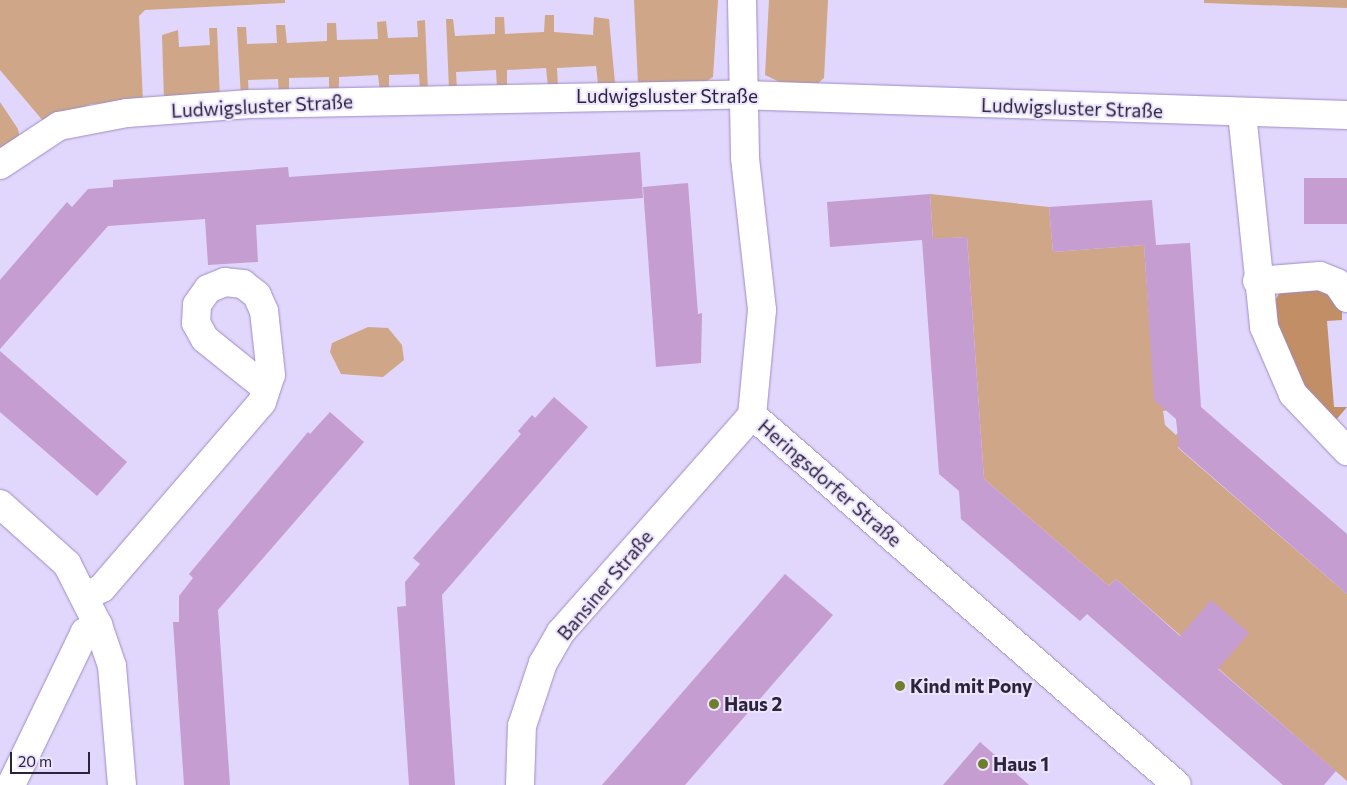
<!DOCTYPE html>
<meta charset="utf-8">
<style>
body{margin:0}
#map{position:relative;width:1347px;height:785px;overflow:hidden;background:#e1d6fb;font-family:Commissioner,sans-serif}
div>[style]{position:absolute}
.green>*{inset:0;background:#cfa788}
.forest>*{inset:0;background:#c28e65}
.building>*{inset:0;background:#c59dd0;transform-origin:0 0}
.roads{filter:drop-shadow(0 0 1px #9f8cc7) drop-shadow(0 0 1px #9f8cc7)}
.minor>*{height:28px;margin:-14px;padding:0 14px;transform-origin:14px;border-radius:14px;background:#fff}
.dots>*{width:14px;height:14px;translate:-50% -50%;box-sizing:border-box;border:2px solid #ede5ff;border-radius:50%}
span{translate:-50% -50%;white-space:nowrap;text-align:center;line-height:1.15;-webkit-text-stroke:4px #ede5ff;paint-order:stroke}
.street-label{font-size:19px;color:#2c243b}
.poi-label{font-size:19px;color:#2c243b;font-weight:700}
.left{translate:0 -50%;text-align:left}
.scale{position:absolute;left:10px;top:752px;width:80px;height:22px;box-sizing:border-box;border:2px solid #2c243b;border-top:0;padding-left:6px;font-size:15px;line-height:18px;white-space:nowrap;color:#2c243b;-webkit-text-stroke:4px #ede5ff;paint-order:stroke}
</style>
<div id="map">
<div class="green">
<i style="clip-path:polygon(0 0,285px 0,285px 3px,145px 10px,139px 16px,143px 102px,91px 104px,44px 122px,0 70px)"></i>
<i style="clip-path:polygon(634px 0,718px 0,713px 77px,705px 82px,638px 84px)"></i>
<i style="clip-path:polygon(769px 0,828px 0,824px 78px,815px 86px,786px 85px,765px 75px)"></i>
<i style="clip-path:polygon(1204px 0,1347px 0,1347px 8px,1204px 3px)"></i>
<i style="clip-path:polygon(545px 15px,554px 15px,554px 32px,593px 35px,594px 17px,609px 19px,615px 83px,598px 84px,596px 66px,557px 68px,558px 86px,548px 86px,546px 68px,507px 70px,507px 88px,497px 88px,496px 70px,456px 72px,457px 90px,449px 90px,446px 19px,453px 19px,455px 36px,495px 34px,495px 17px,504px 17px,505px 34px,544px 32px)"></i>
<i style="clip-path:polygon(425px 20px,428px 91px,420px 91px,419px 74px,389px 75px,389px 92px,380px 92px,378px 75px,339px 77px,339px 94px,329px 95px,329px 77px,289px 78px,289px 96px,279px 96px,278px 79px,248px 80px,249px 98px,241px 98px,237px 27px,246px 27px,247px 44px,277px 43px,276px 25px,285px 25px,287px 43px,327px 41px,327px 23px,336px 23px,337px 40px,378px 39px,377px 22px,386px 21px,388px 38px,418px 37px,417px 21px)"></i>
<i style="clip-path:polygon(209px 28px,217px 28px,220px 99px,164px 101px,162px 35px,178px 30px,179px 47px,210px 45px)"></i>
<i style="clip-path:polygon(0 102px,18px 129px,20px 139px,0 155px)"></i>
<i style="clip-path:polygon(930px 194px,1049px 207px,1053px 252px,1144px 245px,1155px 401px,1174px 400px,1175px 409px,1163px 411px,1165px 425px,1176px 435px,1184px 426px,1191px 432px,1178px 448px,1347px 594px,1347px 781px,1116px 579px,1109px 586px,984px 479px,967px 237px,933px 239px)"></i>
<i style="clip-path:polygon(368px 327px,388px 328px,402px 345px,404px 360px,383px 377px,341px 374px,330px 352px,332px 343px)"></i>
</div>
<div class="forest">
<i style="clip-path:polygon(1323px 289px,1342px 311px,1342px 320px,1327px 321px,1334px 407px,1347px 407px,1336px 420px,1305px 398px,1270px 308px,1281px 291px)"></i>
</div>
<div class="building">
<i style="clip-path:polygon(640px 152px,643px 198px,256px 225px,258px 262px,208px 265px,205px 219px,108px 226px,0 349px,0 280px,67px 202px,72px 207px,88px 189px,113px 187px,113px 180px,288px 167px,289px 177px)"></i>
<i style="left:1347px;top:178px;width:46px;height:43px;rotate:90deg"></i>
<i style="clip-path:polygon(688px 183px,698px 314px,702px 313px,701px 363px,656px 367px,643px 187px)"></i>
<i style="clip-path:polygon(930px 194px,933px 239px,924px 239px,967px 237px,984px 479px,1109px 586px,1116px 579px,1180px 636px,1211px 600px,1249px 633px,1218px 669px,1336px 771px,1324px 785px,1283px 785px,1087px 614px,1080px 621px,961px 519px,959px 491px,939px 474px,922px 240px,830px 247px,827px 202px)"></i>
<i style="clip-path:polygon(1152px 200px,1156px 245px,1190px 243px,1201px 407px,1347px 534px,1347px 594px,1179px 448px,1176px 419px,1154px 400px,1144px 245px,1053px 252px,1049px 207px)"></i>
<i style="clip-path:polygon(0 351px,127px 462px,97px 496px,0 412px)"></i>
<i style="clip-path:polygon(554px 397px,588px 427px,442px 595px,455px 785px,409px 785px,397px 607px,406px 606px,405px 582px,420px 564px,413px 558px,521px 434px,518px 431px,532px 415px,535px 418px)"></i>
<i style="clip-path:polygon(330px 412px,364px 442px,218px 610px,230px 785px,184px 785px,173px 622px,179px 622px,179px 596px,193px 578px,189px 574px,308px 432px,310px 434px)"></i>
<i style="clip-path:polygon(785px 574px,833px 615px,685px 785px,602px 785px)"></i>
<i style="clip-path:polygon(980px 742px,1029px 785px,943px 785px)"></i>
</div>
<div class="roads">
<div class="minor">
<i style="left:742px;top:0;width:158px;rotate:88.9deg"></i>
<i style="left:745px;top:158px;width:153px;rotate:83.6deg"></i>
<i style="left:762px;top:310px;width:105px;rotate:95.4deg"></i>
<i style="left:1242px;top:113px;width:215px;rotate:84.1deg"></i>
<i style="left:1264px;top:327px;width:73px;rotate:66.6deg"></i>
<i style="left:1293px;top:394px;width:79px;rotate:46.5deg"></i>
<i style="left:0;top:165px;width:71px;rotate:-33.5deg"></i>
<i style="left:59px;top:126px;width:69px;rotate:-10.8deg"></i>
<i style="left:127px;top:113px;width:123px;rotate:-4.2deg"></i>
<i style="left:250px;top:104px;width:491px;rotate:-1.1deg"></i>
<i style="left:741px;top:95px;width:606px;rotate:1.89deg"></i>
<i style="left:1257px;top:281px;width:63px;rotate:-4.5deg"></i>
<i style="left:1320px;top:276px;width:18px;rotate:22deg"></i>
<i style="left:1337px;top:283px;width:18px;rotate:56deg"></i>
<i style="left:752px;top:415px;width:563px;rotate:41.04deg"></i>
<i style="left:0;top:504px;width:90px;rotate:41.8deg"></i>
<i style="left:67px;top:564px;width:68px;rotate:63.1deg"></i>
<i style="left:98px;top:625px;width:43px;rotate:71.1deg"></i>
<i style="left:112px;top:666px;width:119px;rotate:85.2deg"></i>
<i style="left:85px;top:597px;width:19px;rotate:-28deg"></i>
<i style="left:102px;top:588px;width:245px;rotate:-49.3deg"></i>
<i style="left:262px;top:402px;width:28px;rotate:-72deg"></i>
<i style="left:271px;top:375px;width:64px;rotate:-96.2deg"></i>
<i style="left:264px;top:311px;width:17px;rotate:-114deg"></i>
<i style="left:257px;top:295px;width:18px;rotate:-142deg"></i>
<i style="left:243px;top:284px;width:18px;rotate:-174deg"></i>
<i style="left:225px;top:282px;width:18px;rotate:158deg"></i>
<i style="left:208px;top:289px;width:19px;rotate:125deg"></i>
<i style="left:197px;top:305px;width:18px;rotate:93deg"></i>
<i style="left:196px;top:323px;width:18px;rotate:61deg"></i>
<i style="left:205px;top:339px;width:78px;rotate:38.8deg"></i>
<i style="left:11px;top:785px;width:170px;rotate:-64.2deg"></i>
<i style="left:85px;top:632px;width:15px;rotate:-28deg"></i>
<i style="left:520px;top:785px;width:59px;rotate:-88.1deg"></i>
<i style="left:522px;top:726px;width:66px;rotate:-71.6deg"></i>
<i style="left:543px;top:663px;width:36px;rotate:-60deg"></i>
<i style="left:561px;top:632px;width:289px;rotate:-48.6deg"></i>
</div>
</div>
<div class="dots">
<i style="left:900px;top:686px;background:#6f7e2c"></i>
<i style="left:714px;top:704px;background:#6f7e2c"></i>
<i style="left:983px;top:764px;background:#6f7e2c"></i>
</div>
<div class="street-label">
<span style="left:667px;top:96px">Ludwigsluster Straße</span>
<span style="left:262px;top:106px;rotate:-3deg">Ludwigsluster Straße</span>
<span style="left:1072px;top:108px;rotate:2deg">Ludwigsluster Straße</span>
<span style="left:830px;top:483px;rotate:41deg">Heringsdorfer Straße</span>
<span style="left:605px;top:585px;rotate:-50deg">Bansiner Straße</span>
</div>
<div class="poi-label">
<span class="left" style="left:910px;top:686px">Kind mit Pony</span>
<span class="left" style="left:724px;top:704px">Haus 2</span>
<span class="left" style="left:993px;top:764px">Haus 1</span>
</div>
<div class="scale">20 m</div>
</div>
